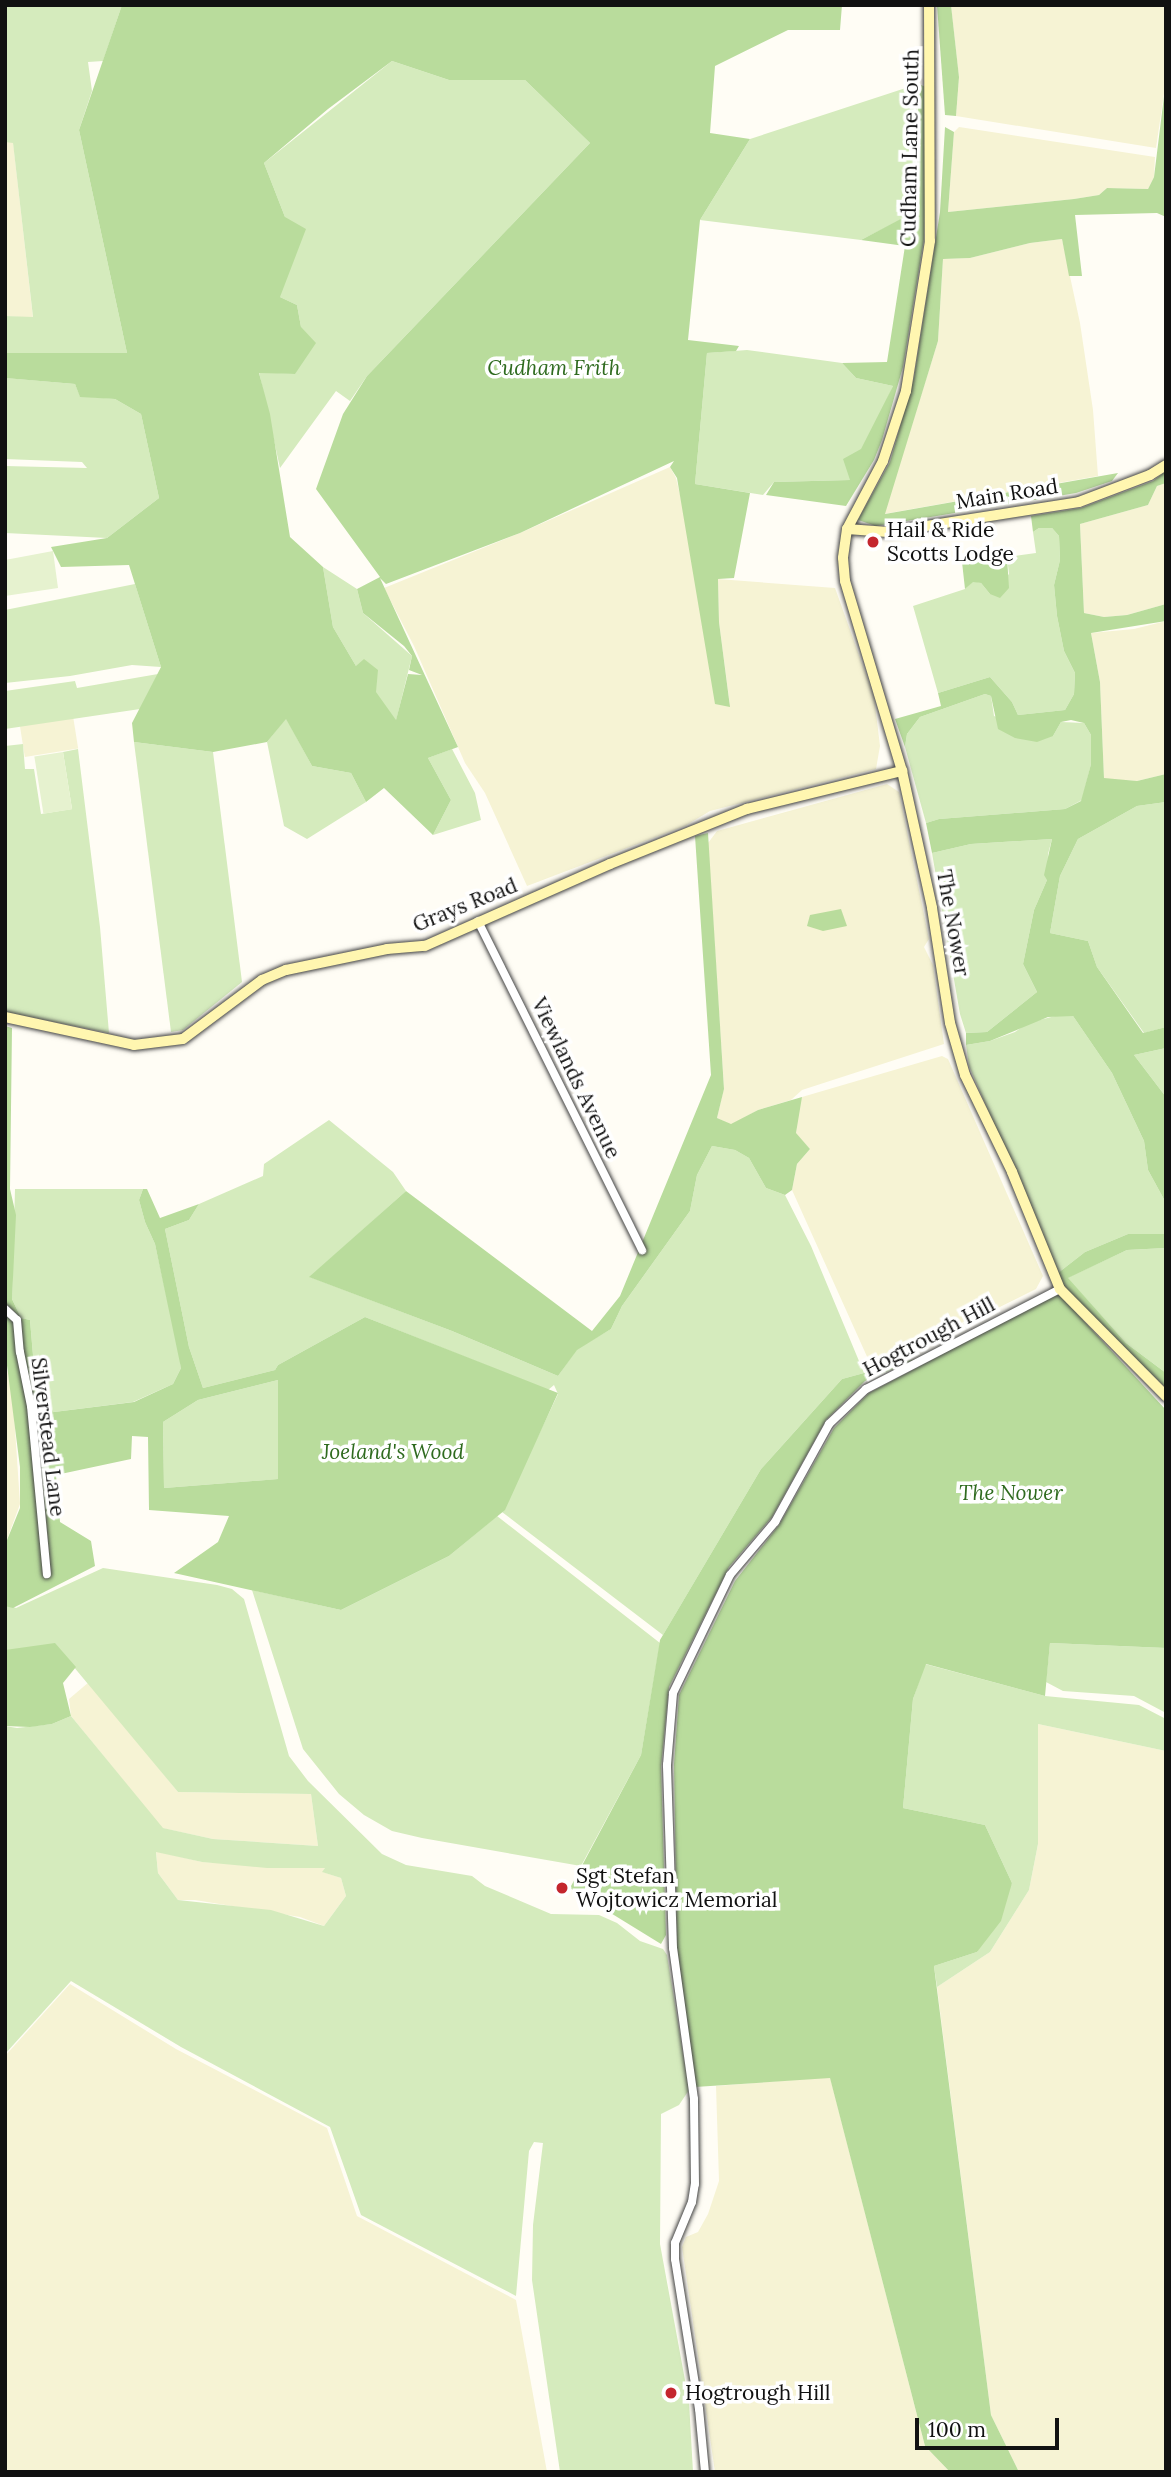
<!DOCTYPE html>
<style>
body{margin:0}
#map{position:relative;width:1171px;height:2477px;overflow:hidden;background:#fffdf5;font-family:Lora,serif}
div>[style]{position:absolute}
.farmland>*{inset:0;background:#f6f3d4;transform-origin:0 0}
.green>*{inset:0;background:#d5ebbd}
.forest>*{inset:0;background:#b9dc9c}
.pitch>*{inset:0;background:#e6f2cf;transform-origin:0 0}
.roads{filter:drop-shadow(0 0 2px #444) drop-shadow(0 0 2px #444)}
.street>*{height:8px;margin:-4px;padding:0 4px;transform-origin:4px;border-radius:4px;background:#fff}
.secondary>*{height:10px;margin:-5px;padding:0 5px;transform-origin:5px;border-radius:5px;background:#fff6b0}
.dots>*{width:19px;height:19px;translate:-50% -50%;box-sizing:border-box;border:4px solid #fff;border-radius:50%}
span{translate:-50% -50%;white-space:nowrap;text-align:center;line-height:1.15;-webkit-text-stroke:7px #fff;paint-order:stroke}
.street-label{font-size:21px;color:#111}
.park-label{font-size:21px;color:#2f6b1f;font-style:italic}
.poi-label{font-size:21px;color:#111}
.left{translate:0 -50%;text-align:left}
.frame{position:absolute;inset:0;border:7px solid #111;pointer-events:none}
.scale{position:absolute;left:915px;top:2418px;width:144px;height:32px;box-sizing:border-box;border:4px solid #111;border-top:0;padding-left:9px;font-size:21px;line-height:24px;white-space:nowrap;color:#111;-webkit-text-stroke:5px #fff;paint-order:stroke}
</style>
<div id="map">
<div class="farmland">
<i style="clip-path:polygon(951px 5px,1166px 5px,1166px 80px,1156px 148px,956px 116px,959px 77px)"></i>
<i style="clip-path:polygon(959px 127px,1155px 157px,1154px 177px,1148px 189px,1107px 188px,1099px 195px,1074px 199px,948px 212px,954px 132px)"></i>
<i style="clip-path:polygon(5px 142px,13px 142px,33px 318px,5px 316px)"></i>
<i style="clip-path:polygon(1062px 239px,1080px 323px,1093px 410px,1098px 476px,884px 514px,938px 341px,943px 259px,970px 258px,1030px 243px)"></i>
<i style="clip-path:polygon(670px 467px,676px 478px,730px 706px,719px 622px,718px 579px,835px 588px,874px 697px,880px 746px,876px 769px,710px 811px,685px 826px,527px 886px,485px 793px,465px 763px,414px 646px,384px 588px,520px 533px)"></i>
<i style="clip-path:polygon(1166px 483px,1166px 604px,1127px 615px,1104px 617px,1084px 613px,1080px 524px,1148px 505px,1157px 486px)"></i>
<i style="clip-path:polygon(1166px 621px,1166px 774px,1137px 781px,1104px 779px,1100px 682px,1091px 633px,1134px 629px)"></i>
<i style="left:73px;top:716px;width:33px;height:54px;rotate:81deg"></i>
<i style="clip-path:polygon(887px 784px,899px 792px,929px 939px,924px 947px,933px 965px,944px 1044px,802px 1090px,791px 1100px,758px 1110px,731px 1125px,717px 1118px,724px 1088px,708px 843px,717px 831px)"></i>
<i style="clip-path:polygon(942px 1056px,948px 1059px,1043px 1276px,1036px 1289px,935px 1339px,869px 1361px,792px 1190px,797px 1164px,810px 1149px,796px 1134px,798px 1105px,802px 1097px)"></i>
<i style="clip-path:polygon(5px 1360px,13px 1399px,20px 1504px,5px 1545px)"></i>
<i style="clip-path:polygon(89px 1682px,178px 1792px,311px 1794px,318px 1846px,213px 1839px,162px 1828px,71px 1716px,69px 1699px)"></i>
<i style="clip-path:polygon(1038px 1724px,1166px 1751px,1166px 2472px,1019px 2472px,991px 2415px,937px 1987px,990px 1952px,1029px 1890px,1038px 1844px)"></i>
<i style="clip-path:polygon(156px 1851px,202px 1862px,325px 1868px,323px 1872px,341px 1878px,346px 1896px,324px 1926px,300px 1917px,195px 1900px,178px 1900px,158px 1873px)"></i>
<i style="clip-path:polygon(70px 1984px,176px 2049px,327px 2128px,357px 2216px,516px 2300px,547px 2472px,5px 2472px,5px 2056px)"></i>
<i style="clip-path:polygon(830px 2077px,925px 2446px,950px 2472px,715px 2472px,682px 2247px,686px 2237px,698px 2232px,708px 2214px,719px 2181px,716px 2086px)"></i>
</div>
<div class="green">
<i style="clip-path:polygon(5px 5px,122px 5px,103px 61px,88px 62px,92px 91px,79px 130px,127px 353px,5px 353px,5px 316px,33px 317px,13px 143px,5px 142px)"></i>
<i style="clip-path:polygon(392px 61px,449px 80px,525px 80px,590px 143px,367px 376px,350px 401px,336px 391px,280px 468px,259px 372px,295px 374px,301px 327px,297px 305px,280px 297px,285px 217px,264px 163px)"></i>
<i style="clip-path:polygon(918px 84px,914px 213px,861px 240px,700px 220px,750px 139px)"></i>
<i style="clip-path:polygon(747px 350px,842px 363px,856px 378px,893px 386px,850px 480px,774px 482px,763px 495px,695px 484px,707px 353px)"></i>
<i style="clip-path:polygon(6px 378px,75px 384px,80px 396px,115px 399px,141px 414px,159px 498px,107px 538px,5px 533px,5px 466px,87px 468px,82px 462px,5px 459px)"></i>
<i style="clip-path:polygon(1039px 528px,1052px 528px,1059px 536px,1060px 560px,1054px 585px,1057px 616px,1064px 651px,1075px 673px,1074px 694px,1065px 710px,1018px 715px,1012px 702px,990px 677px,938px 693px,913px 606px,965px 589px,973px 581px,981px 583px,990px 594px,1009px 574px,1007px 557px,1036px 553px,1033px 532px)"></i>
<i style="clip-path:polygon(323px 567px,357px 589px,363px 613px,412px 656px,396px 721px,356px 666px,333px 627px)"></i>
<i style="clip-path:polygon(135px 584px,161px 667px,132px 665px,70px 676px,5px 683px,5px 610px)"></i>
<i style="clip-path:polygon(158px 674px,140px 709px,5px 729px,5px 691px,75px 681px,77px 688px)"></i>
<i style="clip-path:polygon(985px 694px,991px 696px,994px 716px,1053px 736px,1061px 722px,1084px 723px,1091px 735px,1091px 764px,1082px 800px,1065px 809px,939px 819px,926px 823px,905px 747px,907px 734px,920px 717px)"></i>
<i style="clip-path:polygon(286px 718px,312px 766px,351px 773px,366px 802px,307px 839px,284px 826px,267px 742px)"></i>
<i style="clip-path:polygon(134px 742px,213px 752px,242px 982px,183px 1030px,171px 1032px)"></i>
<i style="clip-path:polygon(23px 744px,25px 769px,34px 769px,41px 814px,72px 809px,63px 752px,78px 749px,100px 927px,109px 1033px,5px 1012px,5px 746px)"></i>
<i style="clip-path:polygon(452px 749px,475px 793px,481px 820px,433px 835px,451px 800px,428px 758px)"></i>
<i style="clip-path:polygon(1166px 802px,1166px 1027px,1144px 1033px,1097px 967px,1088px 941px,1050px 933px,1060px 876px,1078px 839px,1137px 806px)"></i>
<i style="clip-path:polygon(1052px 839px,1048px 854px,1047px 880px,1034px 910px,1023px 964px,1037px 992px,987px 1032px,966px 1033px,960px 1014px,932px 853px,971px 844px)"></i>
<i style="clip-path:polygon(1063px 1014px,1073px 1016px,1112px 1073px,1144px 1141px,1148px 1170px,1166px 1203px,1166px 1234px,1128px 1234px,1085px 1252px,1058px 1273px,969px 1066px,966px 1045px,990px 1041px,1015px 1032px,1028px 1023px)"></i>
<i style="clip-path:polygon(1166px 1048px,1166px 1097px,1134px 1055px)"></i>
<i style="clip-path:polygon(329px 1120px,393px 1172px,406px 1191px,310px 1277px,452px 1331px,558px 1376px,577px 1349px,611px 1329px,622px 1306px,690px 1211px,697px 1175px,712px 1146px,735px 1150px,749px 1158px,766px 1188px,785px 1195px,811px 1246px,864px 1373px,842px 1379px,761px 1469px,663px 1635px,502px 1512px,558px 1394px,554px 1385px,548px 1390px,365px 1317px,278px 1365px,275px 1370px,203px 1388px,189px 1347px,165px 1229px,189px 1220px,199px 1204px,263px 1176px,264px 1164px)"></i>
<i style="clip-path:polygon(15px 1189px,143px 1189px,139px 1200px,145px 1222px,155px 1244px,180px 1357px,181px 1368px,173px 1384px,133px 1402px,46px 1413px,34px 1367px,30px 1320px,21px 1318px,12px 1299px)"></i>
<i style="clip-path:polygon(1166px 1248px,1166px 1373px,1126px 1343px,1067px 1278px,1127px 1250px)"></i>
<i style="clip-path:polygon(278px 1380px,279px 1479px,164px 1488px,163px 1422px,198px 1400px)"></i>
<i style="clip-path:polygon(497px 1516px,660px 1643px,641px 1755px,581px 1866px,422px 1838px,392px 1831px,364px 1815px,339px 1794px,303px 1749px,252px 1590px,341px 1610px,449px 1556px)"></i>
<i style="clip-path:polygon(evenodd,103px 1568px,217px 1585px,232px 1589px,244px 1599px,289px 1756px,308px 1781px,382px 1854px,406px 1865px,472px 1876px,485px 1886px,551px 1914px,599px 1915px,617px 1923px,640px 1941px,663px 1949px,667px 1955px,689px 2090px,679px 2105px,661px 2114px,660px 2244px,689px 2402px,693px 2472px,560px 2472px,532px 2280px,533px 2225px,543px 2143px,534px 2142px,529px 2151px,516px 2296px,361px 2215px,330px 2127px,181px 2047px,71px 1981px,5px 2054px,5px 1726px,17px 1728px,52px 1724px,71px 1716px,163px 1828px,213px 1839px,318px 1846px,311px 1794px,178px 1792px,58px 1648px,5px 1653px,5px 1604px,16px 1608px,103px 1568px,156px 1852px,202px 1862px,267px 1868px,325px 1868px,322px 1872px,341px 1878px,346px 1896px,324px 1926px,271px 1910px,178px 1900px,158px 1873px,156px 1852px)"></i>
<i style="clip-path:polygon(1050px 1643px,1166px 1648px,1166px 1713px,1134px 1696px,1063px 1691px,1046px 1682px)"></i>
<i style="clip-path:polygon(925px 1664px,1045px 1696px,1139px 1705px,1166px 1719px,1166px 1751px,1038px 1724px,1038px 1844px,1029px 1890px,990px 1952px,937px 1987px,934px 1966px,977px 1952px,1012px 1883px,985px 1825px,903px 1808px,913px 1699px)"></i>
</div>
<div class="forest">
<i style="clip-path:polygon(evenodd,122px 5px,842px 5px,840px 30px,788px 30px,715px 66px,710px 133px,750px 139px,700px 220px,688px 340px,739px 346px,736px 351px,707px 353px,695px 484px,750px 493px,734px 578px,718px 579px,719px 622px,730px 707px,715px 704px,677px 478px,670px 467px,674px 461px,520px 533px,386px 584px,380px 578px,458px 747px,428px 758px,451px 800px,433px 835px,384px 788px,366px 802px,351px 773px,312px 766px,286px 719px,267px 742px,213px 752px,134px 742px,132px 723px,161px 667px,129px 565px,61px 567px,51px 547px,107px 538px,159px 498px,141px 414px,115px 399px,80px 397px,75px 384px,5px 378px,5px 353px,127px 353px,79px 130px,122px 5px,392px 61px,449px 80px,525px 80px,590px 143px,367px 376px,343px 414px,316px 489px,380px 577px,357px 589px,363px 613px,404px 646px,412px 656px,409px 670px,422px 675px,408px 674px,396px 720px,376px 692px,378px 670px,364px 659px,356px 666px,333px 627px,323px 567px,290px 537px,270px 414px,259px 373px,295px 374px,316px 343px,301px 327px,297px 305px,280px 297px,306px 229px,285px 217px,264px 163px,328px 109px,392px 61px)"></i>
<i style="clip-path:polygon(937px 5px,951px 5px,959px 77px,956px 116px,945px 115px)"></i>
<i style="clip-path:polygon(1166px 80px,1166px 217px,1157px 213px,1075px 215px,1082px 276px,1069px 276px,1062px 239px,1030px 243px,970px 258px,943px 259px,938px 341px,885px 514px,1118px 473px,1112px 481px,1076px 493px,876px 526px,858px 520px,890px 462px,914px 378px,940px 212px,945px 127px,954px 132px,948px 212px,1074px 199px,1099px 195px,1107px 188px,1148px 189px,1154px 177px)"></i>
<i style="clip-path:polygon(918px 84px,929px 88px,924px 239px,903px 367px,882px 440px,874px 460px,846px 506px,766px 495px,774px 482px,850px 480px,843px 459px,861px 449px,893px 386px,856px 378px,842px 363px,887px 362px,905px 246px,861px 240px,914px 212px,918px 143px)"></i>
<i style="clip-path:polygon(1166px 471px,1166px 483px,1157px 486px,1148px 505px,1080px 524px,1084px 613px,1104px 617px,1127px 615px,1166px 604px,1166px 621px,1091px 633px,1100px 682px,1104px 778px,1137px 781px,1166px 774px,1166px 802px,1137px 806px,1078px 839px,1060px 876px,1050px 933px,1088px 941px,1097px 967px,1143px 1033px,1166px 1027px,1166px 1048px,1134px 1055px,1166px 1097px,1166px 1203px,1148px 1170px,1144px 1141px,1112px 1073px,1073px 1016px,1048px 1017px,990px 1041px,966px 1045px,966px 1033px,987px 1032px,1037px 992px,1023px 964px,1034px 910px,1047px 880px,1044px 875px,1052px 839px,971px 844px,932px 853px,926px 823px,939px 819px,1065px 809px,1081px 801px,1091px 764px,1091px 735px,1084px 723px,1071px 720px,1061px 722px,1053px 736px,1037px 742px,1015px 738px,998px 729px,991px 696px,985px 694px,920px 717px,907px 734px,905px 747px,895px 719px,941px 706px,938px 693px,990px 677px,1012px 702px,1018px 715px,1065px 710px,1074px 694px,1075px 673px,1064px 651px,1057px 616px,1054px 585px,1060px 560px,1059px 536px,1052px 528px,1039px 528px,1033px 532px,1031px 516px,1081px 508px,1153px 481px)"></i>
<i style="clip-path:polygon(1007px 557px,1009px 588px,1000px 598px,990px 594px,981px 583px,973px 582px,965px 589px,962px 562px)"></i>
<i style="clip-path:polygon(708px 833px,724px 1089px,717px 1118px,731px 1124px,758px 1110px,802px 1097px,796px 1133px,810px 1149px,797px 1164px,792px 1190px,785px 1195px,766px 1188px,749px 1158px,735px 1150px,712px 1146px,697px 1175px,690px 1211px,622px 1306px,611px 1329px,577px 1350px,558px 1376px,452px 1331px,309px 1277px,406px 1191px,592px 1331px,620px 1296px,711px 1075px,695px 836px)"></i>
<i style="clip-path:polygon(841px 909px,847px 926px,823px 931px,807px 926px,810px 915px)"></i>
<i style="clip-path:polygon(evenodd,5px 1026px,12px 1028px,10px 1189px,16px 1215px,12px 1299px,21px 1318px,30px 1320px,34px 1367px,46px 1413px,134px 1402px,173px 1384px,181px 1368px,155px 1244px,145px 1222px,139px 1200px,143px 1189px,147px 1189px,160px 1218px,199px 1204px,189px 1220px,165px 1229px,189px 1347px,203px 1388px,275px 1370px,278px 1365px,365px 1317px,558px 1393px,505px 1510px,449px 1556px,341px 1610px,174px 1573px,218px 1542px,229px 1516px,149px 1510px,148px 1437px,132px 1436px,131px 1459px,56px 1475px,60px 1522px,91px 1541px,95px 1566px,13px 1608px,5px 1606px,5px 1545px,20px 1508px,20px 1467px,5px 1350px,5px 1316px,14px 1321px,28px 1407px,45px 1576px,51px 1575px,36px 1410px,23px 1358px,21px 1318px,5px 1303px,5px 1026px,278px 1380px,278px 1479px,164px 1488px,163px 1422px,198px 1400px,278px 1380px)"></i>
<i style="clip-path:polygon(1128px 1234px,1166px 1234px,1166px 1248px,1127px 1250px,1068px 1278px,1126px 1343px,1166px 1373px,1166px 1388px,1066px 1292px,1058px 1273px,1085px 1252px)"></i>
<i style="clip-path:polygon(1058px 1293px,1166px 1410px,1166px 1648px,1050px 1643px,1045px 1696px,926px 1664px,913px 1699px,903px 1808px,985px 1825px,1012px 1883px,1001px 1921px,977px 1952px,934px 1966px,991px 2415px,1019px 2472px,950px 2472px,925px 2446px,830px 2078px,695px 2087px,677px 1948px,674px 1764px,679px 1695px,735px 1581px,779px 1525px,834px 1428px,869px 1393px)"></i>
<i style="clip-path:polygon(919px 1358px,865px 1381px,826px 1420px,772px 1517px,729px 1567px,669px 1687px,661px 1767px,666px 1935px,661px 1944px,570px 1888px,641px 1755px,660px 1640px,761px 1469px,842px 1379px)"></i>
<i style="clip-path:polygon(55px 1643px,76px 1667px,63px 1683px,71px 1716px,52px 1724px,30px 1727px,5px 1726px,5px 1650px)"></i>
</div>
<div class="pitch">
<i style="clip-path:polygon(53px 551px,58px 588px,5px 596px,5px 560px)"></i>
<i style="left:63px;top:752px;width:58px;height:29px;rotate:81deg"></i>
</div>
<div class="roads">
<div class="street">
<i style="left:478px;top:921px;width:368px;rotate:63.5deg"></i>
<i style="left:5px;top:1309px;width:16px;rotate:43deg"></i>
<i style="left:17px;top:1320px;width:32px;rotate:85deg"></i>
<i style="left:20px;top:1352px;width:55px;rotate:78.5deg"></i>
<i style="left:31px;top:1406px;width:169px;rotate:84.6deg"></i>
<i style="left:705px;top:2472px;width:63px;rotate:-95.4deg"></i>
<i style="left:699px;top:2409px;width:152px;rotate:-99.1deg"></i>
<i style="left:675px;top:2259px;width:16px;rotate:-90deg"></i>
<i style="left:675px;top:2243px;width:44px;rotate:-67.5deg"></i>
<i style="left:692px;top:2202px;width:18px;rotate:-81deg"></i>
<i style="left:695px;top:2184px;width:85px;rotate:-90.7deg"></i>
<i style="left:694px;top:2099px;width:152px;rotate:-97.9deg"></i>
<i style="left:673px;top:1948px;width:183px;rotate:-91.9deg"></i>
<i style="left:667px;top:1765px;width:72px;rotate:-85.2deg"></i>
<i style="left:673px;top:1693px;width:131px;rotate:-64.2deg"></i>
<i style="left:730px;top:1575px;width:70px;rotate:-49.7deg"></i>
<i style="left:775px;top:1522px;width:112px;rotate:-61.1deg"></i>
<i style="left:829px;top:1424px;width:51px;rotate:-43.4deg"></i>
<i style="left:866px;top:1389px;width:218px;rotate:-27.3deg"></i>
</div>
<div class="secondary">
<i style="left:929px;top:5px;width:236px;rotate:89.8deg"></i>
<i style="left:930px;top:241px;width:152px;rotate:99.1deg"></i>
<i style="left:906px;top:391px;width:74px;rotate:108.2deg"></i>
<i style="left:883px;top:461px;width:77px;rotate:117.9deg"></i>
<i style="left:847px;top:529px;width:29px;rotate:98deg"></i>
<i style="left:843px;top:558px;width:23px;rotate:85deg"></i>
<i style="left:845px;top:581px;width:198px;rotate:73.3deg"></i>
<i style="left:902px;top:771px;width:140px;rotate:77.6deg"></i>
<i style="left:932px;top:908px;width:116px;rotate:81.1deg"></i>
<i style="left:950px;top:1023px;width:54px;rotate:73.9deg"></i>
<i style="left:965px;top:1075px;width:108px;rotate:64.1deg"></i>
<i style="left:1012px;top:1172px;width:126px;rotate:67.7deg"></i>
<i style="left:1060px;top:1289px;width:151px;rotate:45.3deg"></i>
<i style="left:847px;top:529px;width:41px;rotate:4.2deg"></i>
<i style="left:888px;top:532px;width:193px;rotate:-8.9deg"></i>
<i style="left:1079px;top:502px;width:76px;rotate:-20.8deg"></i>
<i style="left:1150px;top:475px;width:19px;rotate:-32deg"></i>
<i style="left:5px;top:1017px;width:132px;rotate:12.2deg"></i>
<i style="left:134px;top:1045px;width:49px;rotate:-7deg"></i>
<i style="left:183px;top:1039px;width:99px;rotate:-36.8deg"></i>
<i style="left:262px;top:980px;width:26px;rotate:-23deg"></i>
<i style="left:286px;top:970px;width:103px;rotate:-11.7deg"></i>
<i style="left:387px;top:949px;width:38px;rotate:-5deg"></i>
<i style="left:425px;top:946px;width:202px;rotate:-23.9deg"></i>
<i style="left:610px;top:864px;width:148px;rotate:-21.9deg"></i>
<i style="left:747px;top:809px;width:160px;rotate:-13.8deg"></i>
</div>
</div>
<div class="dots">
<i style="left:873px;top:542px;background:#c4262e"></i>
<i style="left:562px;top:1888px;background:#c4262e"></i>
<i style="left:671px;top:2393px;background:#c4262e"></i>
</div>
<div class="street-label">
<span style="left:910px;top:148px;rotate:-89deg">Cudham Lane South</span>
<span style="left:1007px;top:494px;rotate:-9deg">Main Road</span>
<span style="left:465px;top:905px;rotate:-22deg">Grays Road</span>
<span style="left:953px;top:923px;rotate:80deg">The Nower</span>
<span style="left:576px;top:1078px;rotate:64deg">Viewlands Avenue</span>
<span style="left:929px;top:1337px;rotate:-28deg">Hogtrough Hill</span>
<span style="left:48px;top:1437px;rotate:83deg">Silverstead Lane</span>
</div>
<div class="park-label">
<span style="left:554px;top:368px">Cudham Frith</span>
<span style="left:393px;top:1452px">Joeland's Wood</span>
<span style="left:1011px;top:1493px">The Nower</span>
</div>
<div class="poi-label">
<span class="left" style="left:887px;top:542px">Hail &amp; Ride<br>Scotts Lodge</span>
<span class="left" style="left:576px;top:1888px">Sgt Stefan<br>Wojtowicz Memorial</span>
<span class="left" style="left:685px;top:2393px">Hogtrough Hill</span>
</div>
<div class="frame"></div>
<div class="scale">100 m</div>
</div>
